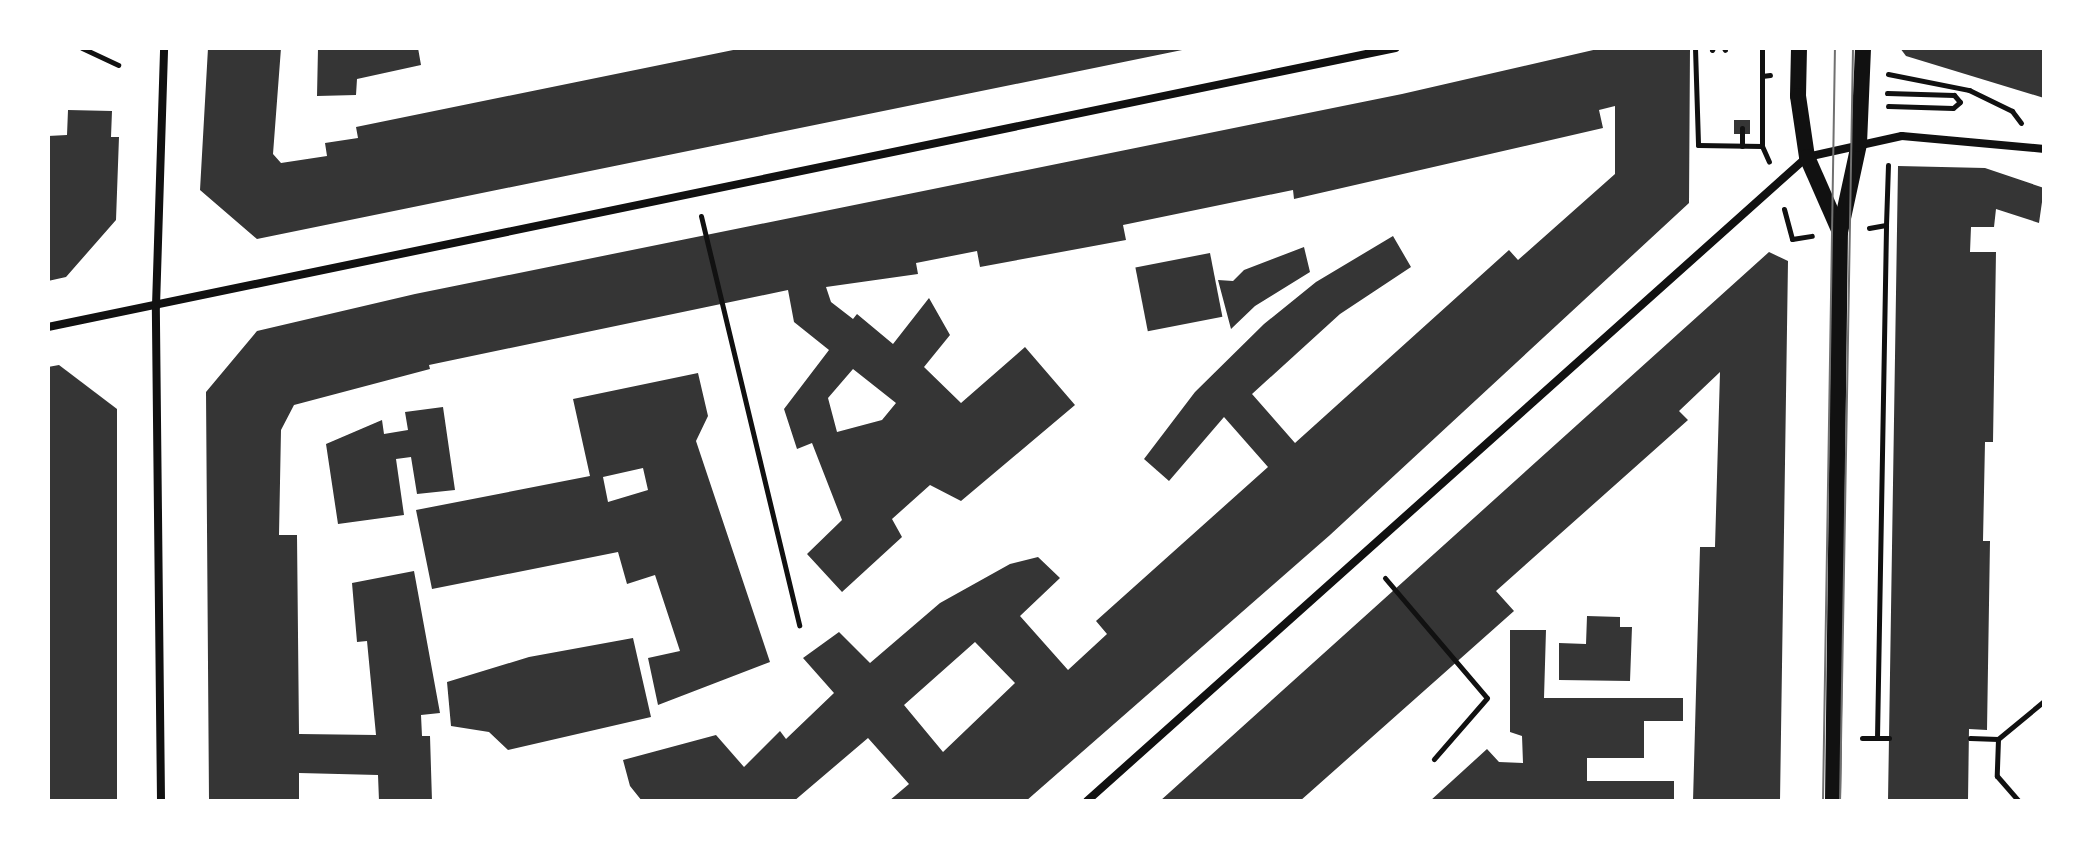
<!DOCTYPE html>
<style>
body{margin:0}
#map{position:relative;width:2092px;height:849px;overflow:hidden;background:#fff;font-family:"DejaVu Sans",sans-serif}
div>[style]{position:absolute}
.building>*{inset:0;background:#353535;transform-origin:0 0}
.path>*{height:5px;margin:-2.5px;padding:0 2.5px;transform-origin:2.5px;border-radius:2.5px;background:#111}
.minor>*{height:8px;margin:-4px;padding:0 4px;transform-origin:4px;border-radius:4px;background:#111}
.secondary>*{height:16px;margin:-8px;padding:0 8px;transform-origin:8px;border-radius:8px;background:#111}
.tram>*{height:2px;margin:-1px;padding:0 1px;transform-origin:1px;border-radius:1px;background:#707070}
span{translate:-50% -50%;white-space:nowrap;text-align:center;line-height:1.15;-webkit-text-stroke:8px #fff;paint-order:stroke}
.frame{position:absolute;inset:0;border:50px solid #fff;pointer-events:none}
</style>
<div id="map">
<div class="building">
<i style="clip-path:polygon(208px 48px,281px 48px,273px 154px,281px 163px,327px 156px,325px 143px,358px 138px,356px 127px,743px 48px,1187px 49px,257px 239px,200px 190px)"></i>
<i style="clip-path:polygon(318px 48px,418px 48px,421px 65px,357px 79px,356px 95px,317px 96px)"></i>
<i style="clip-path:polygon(evenodd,1602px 48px,1690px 48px,1689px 203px,1330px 535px,1026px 801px,889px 801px,909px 784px,868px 738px,794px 801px,642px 801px,630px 786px,623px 760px,716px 735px,744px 767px,780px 731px,786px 739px,834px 693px,803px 658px,839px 632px,870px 663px,940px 603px,1010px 564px,1038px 557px,1060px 578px,1020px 616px,1068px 670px,1107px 634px,1096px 621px,1268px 467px,1224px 417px,1169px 481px,1144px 459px,1195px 392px,1264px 324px,1316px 282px,1393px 236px,1411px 267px,1340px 314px,1252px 394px,1295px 443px,1509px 250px,1518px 260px,1615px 174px,1615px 106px,1599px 110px,1603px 128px,1294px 199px,1293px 190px,1123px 225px,1126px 240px,980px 267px,977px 251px,916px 263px,918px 274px,826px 287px,831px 302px,853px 319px,857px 314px,893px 344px,929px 298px,950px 335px,924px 367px,961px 403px,1025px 347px,1075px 405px,961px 501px,930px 485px,892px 519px,902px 537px,842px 592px,807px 554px,842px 520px,812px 443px,797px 449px,784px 409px,829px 350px,794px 322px,788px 290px,429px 365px,430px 369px,294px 405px,281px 430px,279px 535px,297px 535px,299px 734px,376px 735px,367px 641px,357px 642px,352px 583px,414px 571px,440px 713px,421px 715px,422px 736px,430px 736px,432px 801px,379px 801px,378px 775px,299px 773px,299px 801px,209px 801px,206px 392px,257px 331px,415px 294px,1402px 94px,1602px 48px,853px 369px,896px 403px,882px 420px,837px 432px,828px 398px,853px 369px,1602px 48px,975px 642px,1015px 683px,943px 752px,904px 705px,975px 642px)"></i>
<i style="clip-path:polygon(1900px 48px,2044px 48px,2044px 98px,1906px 56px)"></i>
<i style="clip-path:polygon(68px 110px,112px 111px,111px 137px,119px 137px,116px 220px,66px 277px,48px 281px,48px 136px,67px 135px)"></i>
<i style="left:1734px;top:120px;width:16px;height:14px"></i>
<i style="clip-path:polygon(1898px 166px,1985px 168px,2044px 188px,2039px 223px,1996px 209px,1994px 227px,1971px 227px,1970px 252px,1996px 252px,1993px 442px,1985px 442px,1983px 541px,1990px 541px,1987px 730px,1969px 729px,1968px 801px,1888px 801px)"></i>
<i style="clip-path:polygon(1304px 247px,1310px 272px,1255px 306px,1231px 329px,1218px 280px,1233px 281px,1244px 270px)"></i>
<i style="clip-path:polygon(1769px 252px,1788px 261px,1780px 801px,1693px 801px,1700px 547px,1715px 547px,1720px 372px,1679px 411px,1688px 420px,1496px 591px,1514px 611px,1300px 801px,1160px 801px)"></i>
<i style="left:1210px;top:253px;width:65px;height:76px;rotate:79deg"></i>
<i style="clip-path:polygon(59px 365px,117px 409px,117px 801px,48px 801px,48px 367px)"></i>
<i style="clip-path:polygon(evenodd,698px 373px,708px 416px,696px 441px,770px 662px,658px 705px,648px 658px,680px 651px,655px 575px,627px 584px,618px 552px,432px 589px,416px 510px,590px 476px,573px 399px,698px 373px,643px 468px,648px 490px,608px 502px,603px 477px,643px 468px)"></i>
<i style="clip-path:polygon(443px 407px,455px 490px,417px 494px,411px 457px,396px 459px,404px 515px,338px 524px,326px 444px,382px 420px,384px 434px,408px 430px,405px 412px)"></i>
<i style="clip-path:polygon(1587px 616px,1620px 617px,1620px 627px,1632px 627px,1630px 681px,1559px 680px,1559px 643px,1586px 644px)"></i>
<i style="clip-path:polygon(1510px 630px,1546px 630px,1544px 698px,1683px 698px,1683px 721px,1644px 721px,1644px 758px,1587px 758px,1587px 781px,1674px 781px,1674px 801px,1430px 801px,1487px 749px,1499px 762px,1523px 763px,1522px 736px,1510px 732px)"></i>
<i style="clip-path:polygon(633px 638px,651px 717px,508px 750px,489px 732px,451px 726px,447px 682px,529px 657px)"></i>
</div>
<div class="path">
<i style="left:82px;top:48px;width:40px;rotate:25deg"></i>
<i style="left:1695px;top:48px;width:97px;rotate:88.2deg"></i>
<i style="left:1698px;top:145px;width:64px;rotate:0.9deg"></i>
<i style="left:1762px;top:146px;width:17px;rotate:66deg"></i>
<i style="left:1724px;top:48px;width:2px;rotate:63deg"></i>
<i style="left:1712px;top:50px;width:2px;rotate:-63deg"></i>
<i style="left:1888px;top:74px;width:83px;rotate:11.2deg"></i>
<i style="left:1969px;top:90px;width:48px;rotate:26deg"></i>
<i style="left:2012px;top:111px;width:15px;rotate:53deg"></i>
<i style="left:1762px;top:76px;width:28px;rotate:-90deg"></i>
<i style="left:1887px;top:93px;width:67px;rotate:1.7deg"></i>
<i style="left:1954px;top:95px;width:9px;rotate:49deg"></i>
<i style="left:1960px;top:102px;width:9px;rotate:139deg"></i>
<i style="left:1953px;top:108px;width:65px;rotate:-178.2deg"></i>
<i style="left:1742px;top:128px;width:18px;rotate:90deg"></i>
<i style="left:1762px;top:146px;width:70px;rotate:-90deg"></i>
<i style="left:1762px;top:76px;width:8px;rotate:-7deg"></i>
<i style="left:1784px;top:209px;width:31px;rotate:75deg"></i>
<i style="left:1792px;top:239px;width:20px;rotate:-9deg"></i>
<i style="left:701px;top:216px;width:421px;rotate:76.5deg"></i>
<i style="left:1869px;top:228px;width:17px;rotate:-10deg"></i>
<i style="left:1886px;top:225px;width:60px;rotate:-88.1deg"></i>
<i style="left:1385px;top:578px;width:157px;rotate:49.6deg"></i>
<i style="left:1487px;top:698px;width:81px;rotate:131deg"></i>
<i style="left:1862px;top:738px;width:27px"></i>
<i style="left:1877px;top:738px;width:513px;rotate:-88.99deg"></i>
<i style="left:1970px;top:738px;width:28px;rotate:2deg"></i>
<i style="left:1998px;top:739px;width:60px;rotate:-39.6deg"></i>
<i style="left:1998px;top:739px;width:37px;rotate:92deg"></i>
<i style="left:1997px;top:776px;width:33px;rotate:49deg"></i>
</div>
<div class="minor">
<i style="left:48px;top:327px;width:1376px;rotate:-11.7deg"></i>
<i style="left:161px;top:801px;width:495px;rotate:-90.6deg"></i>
<i style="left:156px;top:306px;width:258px;rotate:-88.2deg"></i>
<i style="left:1087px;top:801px;width:966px;rotate:-41.81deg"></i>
<i style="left:1807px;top:157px;width:97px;rotate:-12.5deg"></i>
<i style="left:1902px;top:136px;width:143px;rotate:5.2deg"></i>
</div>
<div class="secondary">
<i style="left:1799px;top:48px;width:48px;rotate:91.2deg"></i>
<i style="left:1798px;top:96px;width:62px;rotate:81.6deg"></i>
<i style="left:1807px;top:157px;width:82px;rotate:66.3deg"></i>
<i style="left:1833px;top:801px;width:569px;rotate:-89.3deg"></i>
<i style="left:1840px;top:232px;width:90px;rotate:-77.8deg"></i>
<i style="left:1859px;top:144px;width:96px;rotate:-87.6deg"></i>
</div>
<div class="tram">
<i style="left:1823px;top:801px;width:753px;rotate:-89.09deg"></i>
<i style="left:1840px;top:801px;width:753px;rotate:-89.01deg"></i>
</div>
<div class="frame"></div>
</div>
